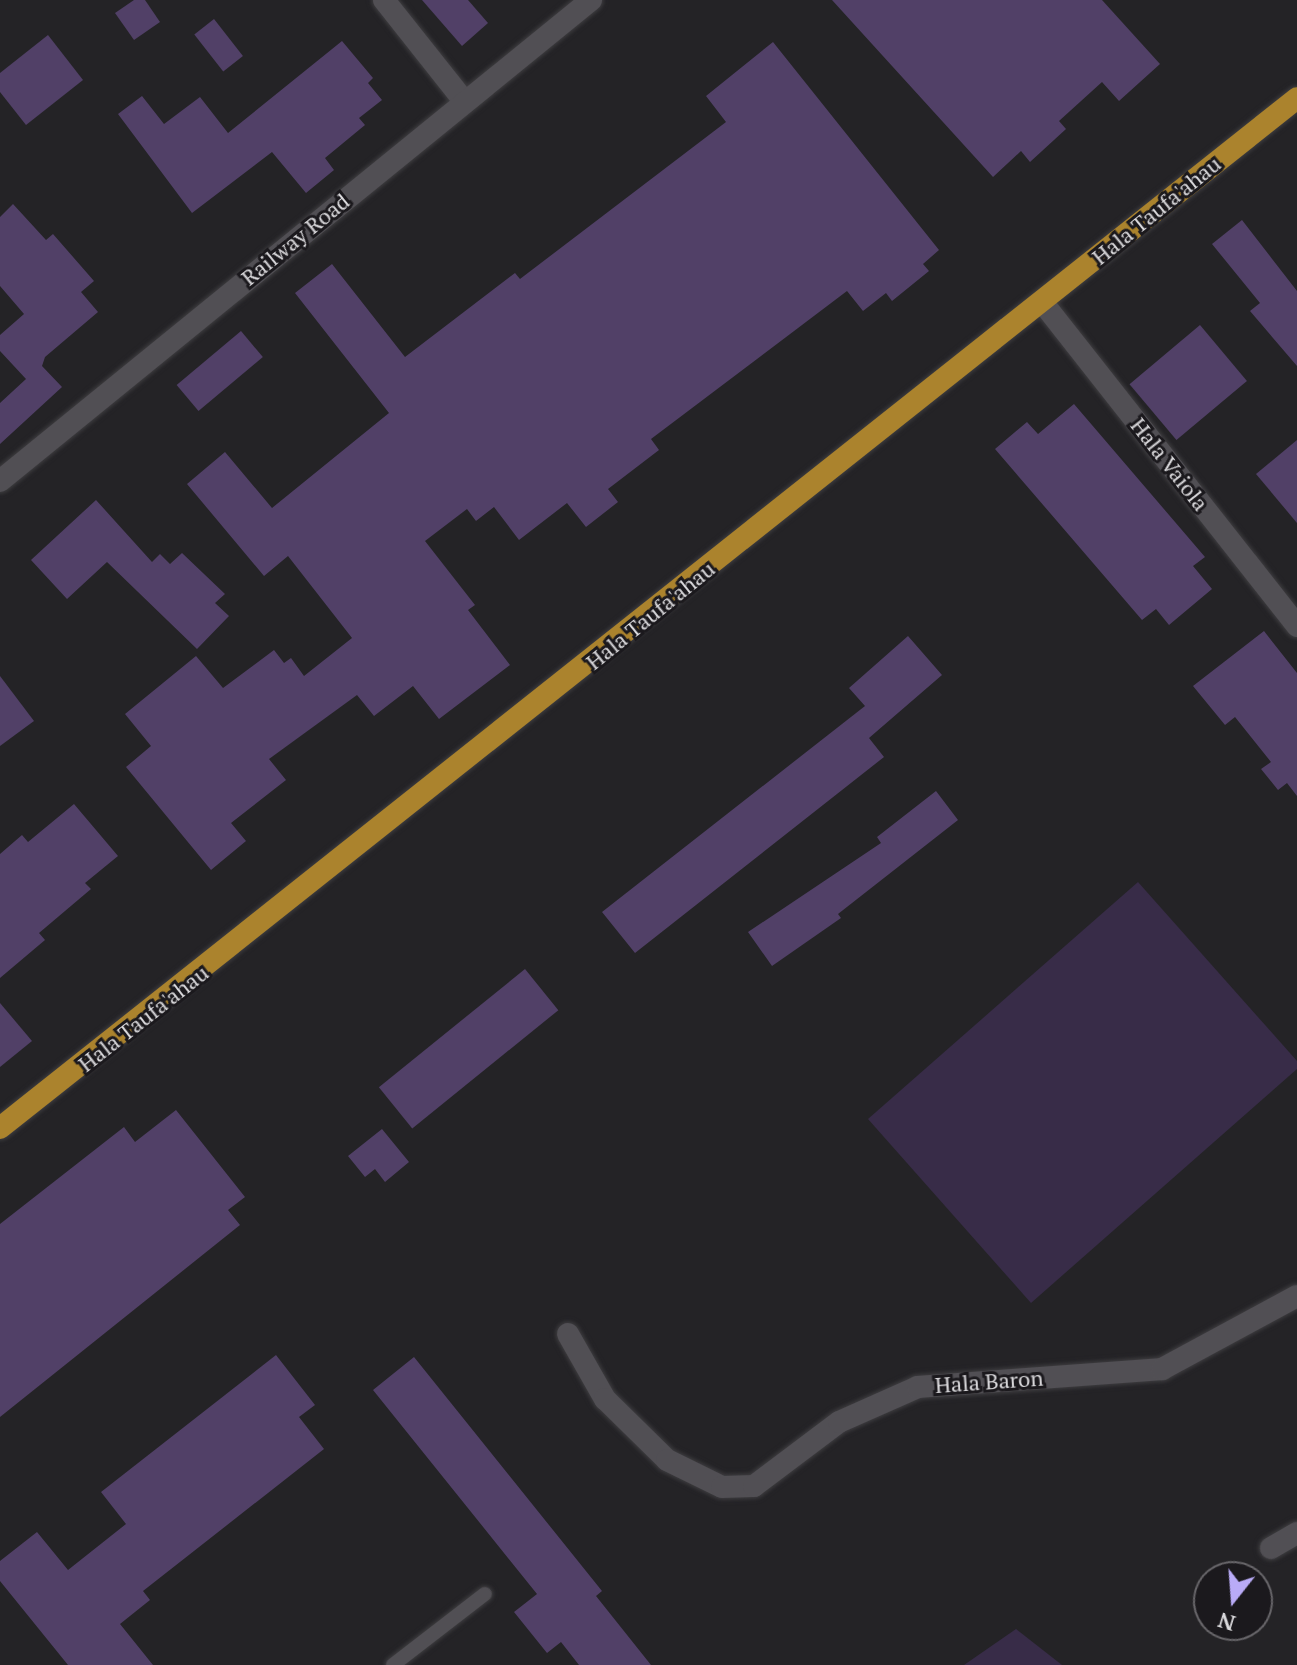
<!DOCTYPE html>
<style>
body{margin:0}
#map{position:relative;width:1297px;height:1665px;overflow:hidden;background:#242326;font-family:"PT Serif",serif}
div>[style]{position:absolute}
.green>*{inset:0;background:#382c48}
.building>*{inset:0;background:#514067;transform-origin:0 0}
.roads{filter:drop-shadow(0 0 2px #3e3d40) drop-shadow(0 0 2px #3e3d40)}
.service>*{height:14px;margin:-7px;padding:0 7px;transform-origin:7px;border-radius:7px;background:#514f54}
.minor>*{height:22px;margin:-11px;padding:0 11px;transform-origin:11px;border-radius:11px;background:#514f54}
.primary>*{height:22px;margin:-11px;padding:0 11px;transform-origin:11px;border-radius:11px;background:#ab832d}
span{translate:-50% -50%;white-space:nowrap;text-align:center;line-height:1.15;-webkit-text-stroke:6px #1b191d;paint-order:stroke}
.street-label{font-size:22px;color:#dbdadd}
.north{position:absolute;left:1193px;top:1561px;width:80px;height:80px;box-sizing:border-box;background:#1b191d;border:2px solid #68666a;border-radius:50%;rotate:197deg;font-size:22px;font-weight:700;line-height:32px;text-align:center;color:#dbdadd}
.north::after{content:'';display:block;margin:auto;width:28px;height:36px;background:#b9abf7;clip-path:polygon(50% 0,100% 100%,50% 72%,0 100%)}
</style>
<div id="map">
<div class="green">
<i style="clip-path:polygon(1138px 882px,1297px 1061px,1297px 1069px,1031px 1303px,868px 1119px)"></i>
<i style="clip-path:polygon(1016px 1629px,1062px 1665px,964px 1665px)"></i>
</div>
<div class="building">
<i style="clip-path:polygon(134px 0,145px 0,160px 22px,134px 40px,115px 13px)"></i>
<i style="clip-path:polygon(422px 0,468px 0,488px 23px,462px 46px)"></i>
<i style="clip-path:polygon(832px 0,1102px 0,1160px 64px,1119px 101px,1102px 82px,1059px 121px,1066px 129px,1030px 162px,1021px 151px,993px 177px)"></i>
<i style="left:214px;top:19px;width:47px;height:25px;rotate:52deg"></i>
<i style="clip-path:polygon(48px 35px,83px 80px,26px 125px,0 92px,0 73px)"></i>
<i style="clip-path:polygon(342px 41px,373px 78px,368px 83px,382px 100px,359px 118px,365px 125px,325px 158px,334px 170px,306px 193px,272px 152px,192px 213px,118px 114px,142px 96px,164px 124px,200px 97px,228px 133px)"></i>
<i style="clip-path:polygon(773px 42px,939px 250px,923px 264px,929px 271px,892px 301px,886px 293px,863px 311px,847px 291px,651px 439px,659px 450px,608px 489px,618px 502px,586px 527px,567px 503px,519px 540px,494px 507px,476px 521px,467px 509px,425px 541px,475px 605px,468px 610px,510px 665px,439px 719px,413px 686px,374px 716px,357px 695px,269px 759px,286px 780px,231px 823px,246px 841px,211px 870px,126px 767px,151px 746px,125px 714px,196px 656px,223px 688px,274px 650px,284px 663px,291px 658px,304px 676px,352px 638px,288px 556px,264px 576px,187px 484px,225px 452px,272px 508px,389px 413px,295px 293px,332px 264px,405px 357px,515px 273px,520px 279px,726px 122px,706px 96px)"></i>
<i style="clip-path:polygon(13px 204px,46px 240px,53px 234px,94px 281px,81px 292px,98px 312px,45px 357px,42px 366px,62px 387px,0 444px,0 403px,26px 379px,0 351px,0 335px,24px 314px,0 286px,0 217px)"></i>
<i style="clip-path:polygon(1242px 220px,1297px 291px,1297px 366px,1250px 311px,1260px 303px,1212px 244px)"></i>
<i style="left:1200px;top:325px;width:73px;height:92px;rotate:50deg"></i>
<i style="left:241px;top:331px;width:34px;height:84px;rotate:50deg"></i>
<i style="clip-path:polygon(1074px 404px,1205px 557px,1193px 566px,1212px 589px,1169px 625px,1156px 609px,1142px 620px,995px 449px,1027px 422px,1038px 434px)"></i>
<i style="clip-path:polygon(1297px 440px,1297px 523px,1256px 474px)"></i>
<i style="clip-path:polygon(96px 500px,152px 562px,160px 554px,170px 564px,182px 553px,225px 594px,215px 603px,229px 616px,197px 649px,107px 562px,67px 599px,31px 560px)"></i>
<i style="clip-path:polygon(1264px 631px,1297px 673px,1297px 796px,1287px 783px,1278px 790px,1261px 769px,1271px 762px,1235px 717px,1225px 725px,1193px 686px)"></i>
<i style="clip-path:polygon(908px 636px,942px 675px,869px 738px,884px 757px,635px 953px,602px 912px,865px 706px,849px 688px)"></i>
<i style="clip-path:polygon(0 676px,34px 721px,0 746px)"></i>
<i style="clip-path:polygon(936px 791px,958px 820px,838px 914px,841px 918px,772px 966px,748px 932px,881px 843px,877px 837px)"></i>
<i style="clip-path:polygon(74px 804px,118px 856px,85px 883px,91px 889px,39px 933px,45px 940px,0 978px,0 854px,22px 835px,28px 842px)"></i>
<i style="left:525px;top:969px;width:53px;height:188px;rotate:51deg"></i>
<i style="clip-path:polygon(0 1003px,32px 1041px,0 1067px)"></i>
<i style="clip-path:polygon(176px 1110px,245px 1197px,228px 1210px,240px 1225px,0 1417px,0 1224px,124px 1127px,135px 1142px)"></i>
<i style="clip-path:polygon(382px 1129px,409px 1162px,385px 1182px,375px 1169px,365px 1177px,348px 1156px)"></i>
<i style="clip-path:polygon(276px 1355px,315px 1405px,299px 1417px,324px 1449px,143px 1591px,150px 1600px,120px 1624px,153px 1665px,68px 1665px,0 1581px,0 1561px,37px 1532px,68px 1570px,126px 1524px,101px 1492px)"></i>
<i style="clip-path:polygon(414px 1357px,602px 1591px,596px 1596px,651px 1665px,579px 1665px,561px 1642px,547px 1653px,514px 1612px,537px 1594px,373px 1390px)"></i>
</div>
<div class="roads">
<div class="service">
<i style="left:393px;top:1665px;width:116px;rotate:-37.7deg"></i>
</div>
<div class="minor">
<i style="left:384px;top:0;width:129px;rotate:51.6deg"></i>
<i style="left:1043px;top:303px;width:411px;rotate:51.8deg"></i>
<i style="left:0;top:481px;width:762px;rotate:-39.14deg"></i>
<i style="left:568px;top:1334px;width:75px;rotate:60.4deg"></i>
<i style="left:605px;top:1399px;width:87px;rotate:44.5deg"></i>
<i style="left:667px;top:1460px;width:61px;rotate:26.1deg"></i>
<i style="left:722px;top:1487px;width:32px;rotate:-2deg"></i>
<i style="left:754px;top:1486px;width:106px;rotate:-37deg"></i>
<i style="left:839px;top:1422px;width:86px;rotate:-23.9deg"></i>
<i style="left:918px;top:1387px;width:245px;rotate:-4.2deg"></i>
<i style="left:1162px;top:1369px;width:153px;rotate:-28.4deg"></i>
<i style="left:1271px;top:1548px;width:30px;rotate:-30deg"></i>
</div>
<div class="primary">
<i style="left:0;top:1128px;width:1656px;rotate:-38.45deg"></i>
</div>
</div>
<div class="street-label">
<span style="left:1156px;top:210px;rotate:-39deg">Hala Taufa'ahau</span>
<span style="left:295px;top:239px;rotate:-39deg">Railway Road</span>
<span style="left:1170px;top:464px;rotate:52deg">Hala Vaiola</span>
<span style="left:650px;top:615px;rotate:-39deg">Hala Taufa'ahau</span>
<span style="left:143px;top:1018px;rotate:-38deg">Hala Taufa'ahau</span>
<span style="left:989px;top:1381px;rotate:-4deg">Hala Baron</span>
</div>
<div class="north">N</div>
</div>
